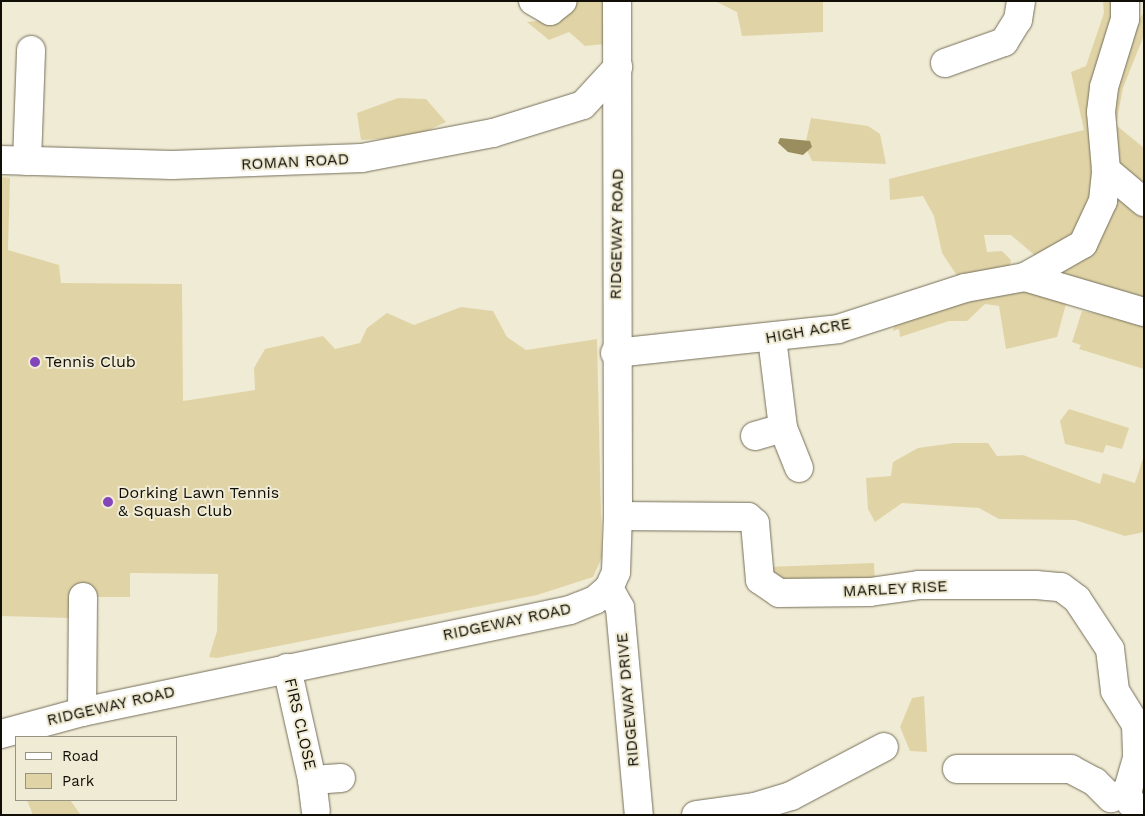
<!DOCTYPE html>
<style>
body{margin:0}
#map{position:relative;width:1145px;height:816px;overflow:hidden;background:#f0ebd4;font-family:"Work Sans",sans-serif}
div>[style]{position:absolute}
.green>*{inset:0;background:#e0d4a7}
.water>*{inset:0;background:#9a8d5e}
.roads{filter:drop-shadow(0 0 1px #756f5b) drop-shadow(0 0 1px #756f5b)}
.minor>*{height:28px;margin:-14px;padding:0 14px;transform-origin:14px;border-radius:14px;background:#fff}
.dots>*{width:14px;height:14px;translate:-50% -50%;box-sizing:border-box;border:2px solid #f0ebd4;border-radius:50%}
span{translate:-50% -50%;white-space:nowrap;text-align:center;line-height:1.15;-webkit-text-stroke:4px #f0ebd4;paint-order:stroke}
.street-label{font-size:16px;color:#100e07}
.poi-label{font-size:16px;color:#100e07}
.left{translate:0 -50%;text-align:left}
.frame{position:absolute;inset:0;border:2px solid #100e07;pointer-events:none}
.legend{position:absolute;left:15px;top:736px;width:162px;height:65px;box-sizing:border-box;background:#f0ebd4;border:1px solid #969382;margin:0;padding:6px 9px;list-style:none;font-size:15px;color:#100e07}
.legend li{display:flex;align-items:center;gap:10px;height:25px}
.legend b{width:25px;border:1px solid #969382}
</style>
<div id="map">
<div class="green">
<i style="clip-path:polygon(577px 1px,608px 1px,604px 44px,585px 46px,569px 32px,549px 40px,527px 22px,557px 19px)"></i>
<i style="clip-path:polygon(715px 1px,823px 1px,823px 32px,742px 36px,737px 12px)"></i>
<i style="clip-path:polygon(1103px 1px,1116px 1px,1086px 226px,1039px 259px,1011px 235px,984px 235px,987px 252px,1002px 251px,1011px 260px,1009px 269px,958px 277px,942px 253px,934px 216px,923px 196px,890px 200px,889px 179px,1084px 130px,1071px 72px,1086px 66px,1104px 13px)"></i>
<i style="clip-path:polygon(1144px 12px,1144px 35px,1123px 88px,1116px 125px,1144px 148px,1144px 191px,1126px 178px,1112px 154px,1109px 123px,1132px 30px)"></i>
<i style="clip-path:polygon(398px 98px,426px 99px,446px 122px,414px 137px,361px 140px,357px 113px)"></i>
<i style="clip-path:polygon(811px 118px,868px 126px,880px 134px,886px 164px,812px 161px,805px 146px)"></i>
<i style="clip-path:polygon(1px 177px,10px 178px,8px 250px,59px 265px,61px 283px,182px 284px,183px 401px,255px 390px,254px 368px,265px 349px,323px 336px,335px 349px,360px 343px,367px 328px,387px 313px,414px 325px,461px 307px,493px 311px,507px 337px,526px 350px,597px 339px,602px 557px,593px 577px,537px 595px,217px 658px,209px 657px,217px 631px,218px 574px,130px 573px,130px 597px,93px 597px,70px 618px,1px 616px)"></i>
<i style="clip-path:polygon(1110px 194px,1144px 211px,1144px 301px,1062px 281px,1057px 271px)"></i>
<i style="clip-path:polygon(1023px 285px,1062px 296px,1066px 304px,1057px 337px,1006px 349px,999px 306px,985px 304px,967px 321px,949px 321px,900px 337px,899px 329px,893px 331px,896px 319px)"></i>
<i style="clip-path:polygon(1082px 311px,1144px 322px,1144px 369px,1079px 349px,1081px 345px,1072px 342px)"></i>
<i style="clip-path:polygon(1069px 409px,1129px 428px,1122px 449px,1106px 445px,1103px 453px,1065px 444px,1060px 421px)"></i>
<i style="clip-path:polygon(954px 443px,988px 443px,997px 456px,1023px 455px,1100px 484px,1103px 473px,1135px 483px,1144px 455px,1144px 532px,1125px 536px,1075px 520px,999px 519px,979px 508px,902px 503px,875px 522px,868px 509px,866px 478px,891px 476px,893px 462px,918px 448px)"></i>
<i style="clip-path:polygon(874px 563px,875px 584px,781px 580px,766px 567px)"></i>
<i style="clip-path:polygon(924px 696px,927px 752px,910px 751px,900px 727px,912px 698px)"></i>
<i style="clip-path:polygon(27px 800px,70px 800px,81px 815px,33px 815px)"></i>
</div>
<div class="water">
<i style="clip-path:polygon(780px 138px,810px 141px,812px 147px,803px 155px,788px 152px,778px 143px)"></i>
</div>
<div class="roads">
<div class="minor">
<i style="left:533px;top:1px;width:20px;rotate:30deg"></i>
<i style="left:550px;top:11px;width:16px;rotate:-38deg"></i>
<i style="left:945px;top:63px;width:63px;rotate:-19.6deg"></i>
<i style="left:1004px;top:42px;width:26px;rotate:-58deg"></i>
<i style="left:1018px;top:20px;width:19px;rotate:-81deg"></i>
<i style="left:1px;top:160px;width:171px;rotate:1.7deg"></i>
<i style="left:172px;top:165px;width:190px;rotate:-2.1deg"></i>
<i style="left:362px;top:158px;width:133px;rotate:-10.8deg"></i>
<i style="left:493px;top:133px;width:94px;rotate:-17.3deg"></i>
<i style="left:583px;top:105px;width:52px;rotate:-47.4deg"></i>
<i style="left:27px;top:161px;width:111px;rotate:-87.9deg"></i>
<i style="left:1106px;top:170px;width:50px;rotate:40.1deg"></i>
<i style="left:1025px;top:277px;width:124px;rotate:16.4deg"></i>
<i style="left:772px;top:338px;width:91px;rotate:83deg"></i>
<i style="left:783px;top:428px;width:43px;rotate:68.2deg"></i>
<i style="left:615px;top:353px;width:224px;rotate:-6.1deg"></i>
<i style="left:838px;top:329px;width:133px;rotate:-17.9deg"></i>
<i style="left:965px;top:288px;width:61px;rotate:-10.4deg"></i>
<i style="left:1025px;top:277px;width:67px;rotate:-29.6deg"></i>
<i style="left:1083px;top:244px;width:47px;rotate:-65.1deg"></i>
<i style="left:1103px;top:201px;width:31px;rotate:-84deg"></i>
<i style="left:1106px;top:170px;width:58px;rotate:-94.9deg"></i>
<i style="left:1101px;top:112px;width:25px;rotate:-83deg"></i>
<i style="left:1104px;top:87px;width:71px;rotate:-72.8deg"></i>
<i style="left:1125px;top:19px;width:18px;rotate:-90deg"></i>
<i style="left:755px;top:436px;width:29px;rotate:-16deg"></i>
<i style="left:618px;top:516px;width:130px;rotate:0.4deg"></i>
<i style="left:748px;top:517px;width:9px;rotate:41deg"></i>
<i style="left:755px;top:523px;width:57px;rotate:85deg"></i>
<i style="left:760px;top:580px;width:23px;rotate:34deg"></i>
<i style="left:779px;top:593px;width:91px;rotate:-0.6deg"></i>
<i style="left:870px;top:592px;width:49px;rotate:-8.1deg"></i>
<i style="left:919px;top:585px;width:117px"></i>
<i style="left:1036px;top:585px;width:25px;rotate:5deg"></i>
<i style="left:1061px;top:587px;width:20px;rotate:37deg"></i>
<i style="left:1077px;top:599px;width:60px;rotate:56.6deg"></i>
<i style="left:1110px;top:649px;width:42px;rotate:83.2deg"></i>
<i style="left:1115px;top:691px;width:40px;rotate:58deg"></i>
<i style="left:1136px;top:725px;width:33px;rotate:88deg"></i>
<i style="left:1137px;top:758px;width:35px;rotate:106deg"></i>
<i style="left:1127px;top:792px;width:17px;rotate:159deg"></i>
<i style="left:1111px;top:798px;width:23px;rotate:-135deg"></i>
<i style="left:1095px;top:782px;width:27px;rotate:-152deg"></i>
<i style="left:1071px;top:769px;width:114px;rotate:180deg"></i>
<i style="left:609px;top:588px;width:23px;rotate:61deg"></i>
<i style="left:620px;top:608px;width:208px;rotate:84.8deg"></i>
<i style="left:287px;top:668px;width:115px;rotate:77.4deg"></i>
<i style="left:312px;top:780px;width:29px;rotate:-4deg"></i>
<i style="left:82px;top:712px;width:115px;rotate:-89.5deg"></i>
<i style="left:1px;top:734px;width:84px;rotate:-15.2deg"></i>
<i style="left:82px;top:712px;width:499px;rotate:-11.8deg"></i>
<i style="left:570px;top:610px;width:27px;rotate:-22deg"></i>
<i style="left:595px;top:600px;width:18px;rotate:-41deg"></i>
<i style="left:609px;top:588px;width:17px;rotate:-66deg"></i>
<i style="left:616px;top:572px;width:56px;rotate:-88deg"></i>
<i style="left:618px;top:516px;width:515px;rotate:-90.11deg"></i>
<i style="left:312px;top:780px;width:31px;rotate:83deg"></i>
<i style="left:1127px;top:792px;width:12px;rotate:70deg"></i>
<i style="left:1131px;top:803px;width:16px;rotate:35deg"></i>
<i style="left:696px;top:815px;width:60px;rotate:-7.7deg"></i>
<i style="left:755px;top:807px;width:38px;rotate:-17deg"></i>
<i style="left:791px;top:796px;width:105px;rotate:-27.8deg"></i>
</div>
</div>
<div class="dots">
<i style="left:35px;top:362px;background:#8245ba"></i>
<i style="left:108px;top:502px;background:#8245ba"></i>
</div>
<div class="street-label">
<span style="left:295px;top:162px;rotate:-3deg">ROMAN ROAD</span>
<span style="left:617px;top:234px;rotate:-89deg">RIDGEWAY ROAD</span>
<span style="left:808px;top:331px;rotate:-10deg">HIGH ACRE</span>
<span style="left:895px;top:589px;rotate:-3deg">MARLEY RISE</span>
<span style="left:507px;top:622px;rotate:-12deg">RIDGEWAY ROAD</span>
<span style="left:628px;top:700px;rotate:-95deg">RIDGEWAY DRIVE</span>
<span style="left:111px;top:706px;rotate:-13deg">RIDGEWAY ROAD</span>
<span style="left:300px;top:724px;rotate:77deg">FIRS CLOSE</span>
</div>
<div class="poi-label">
<span class="left" style="left:45px;top:362px">Tennis Club</span>
<span class="left" style="left:118px;top:502px">Dorking Lawn Tennis<br>&amp; Squash Club</span>
</div>
<div class="frame"></div>
<ul class="legend">
<li><b style="height:6px;background:#fff"></b>Road</li>
<li><b style="height:14px;background:#e0d4a7"></b>Park</li>
</ul>
</div>
